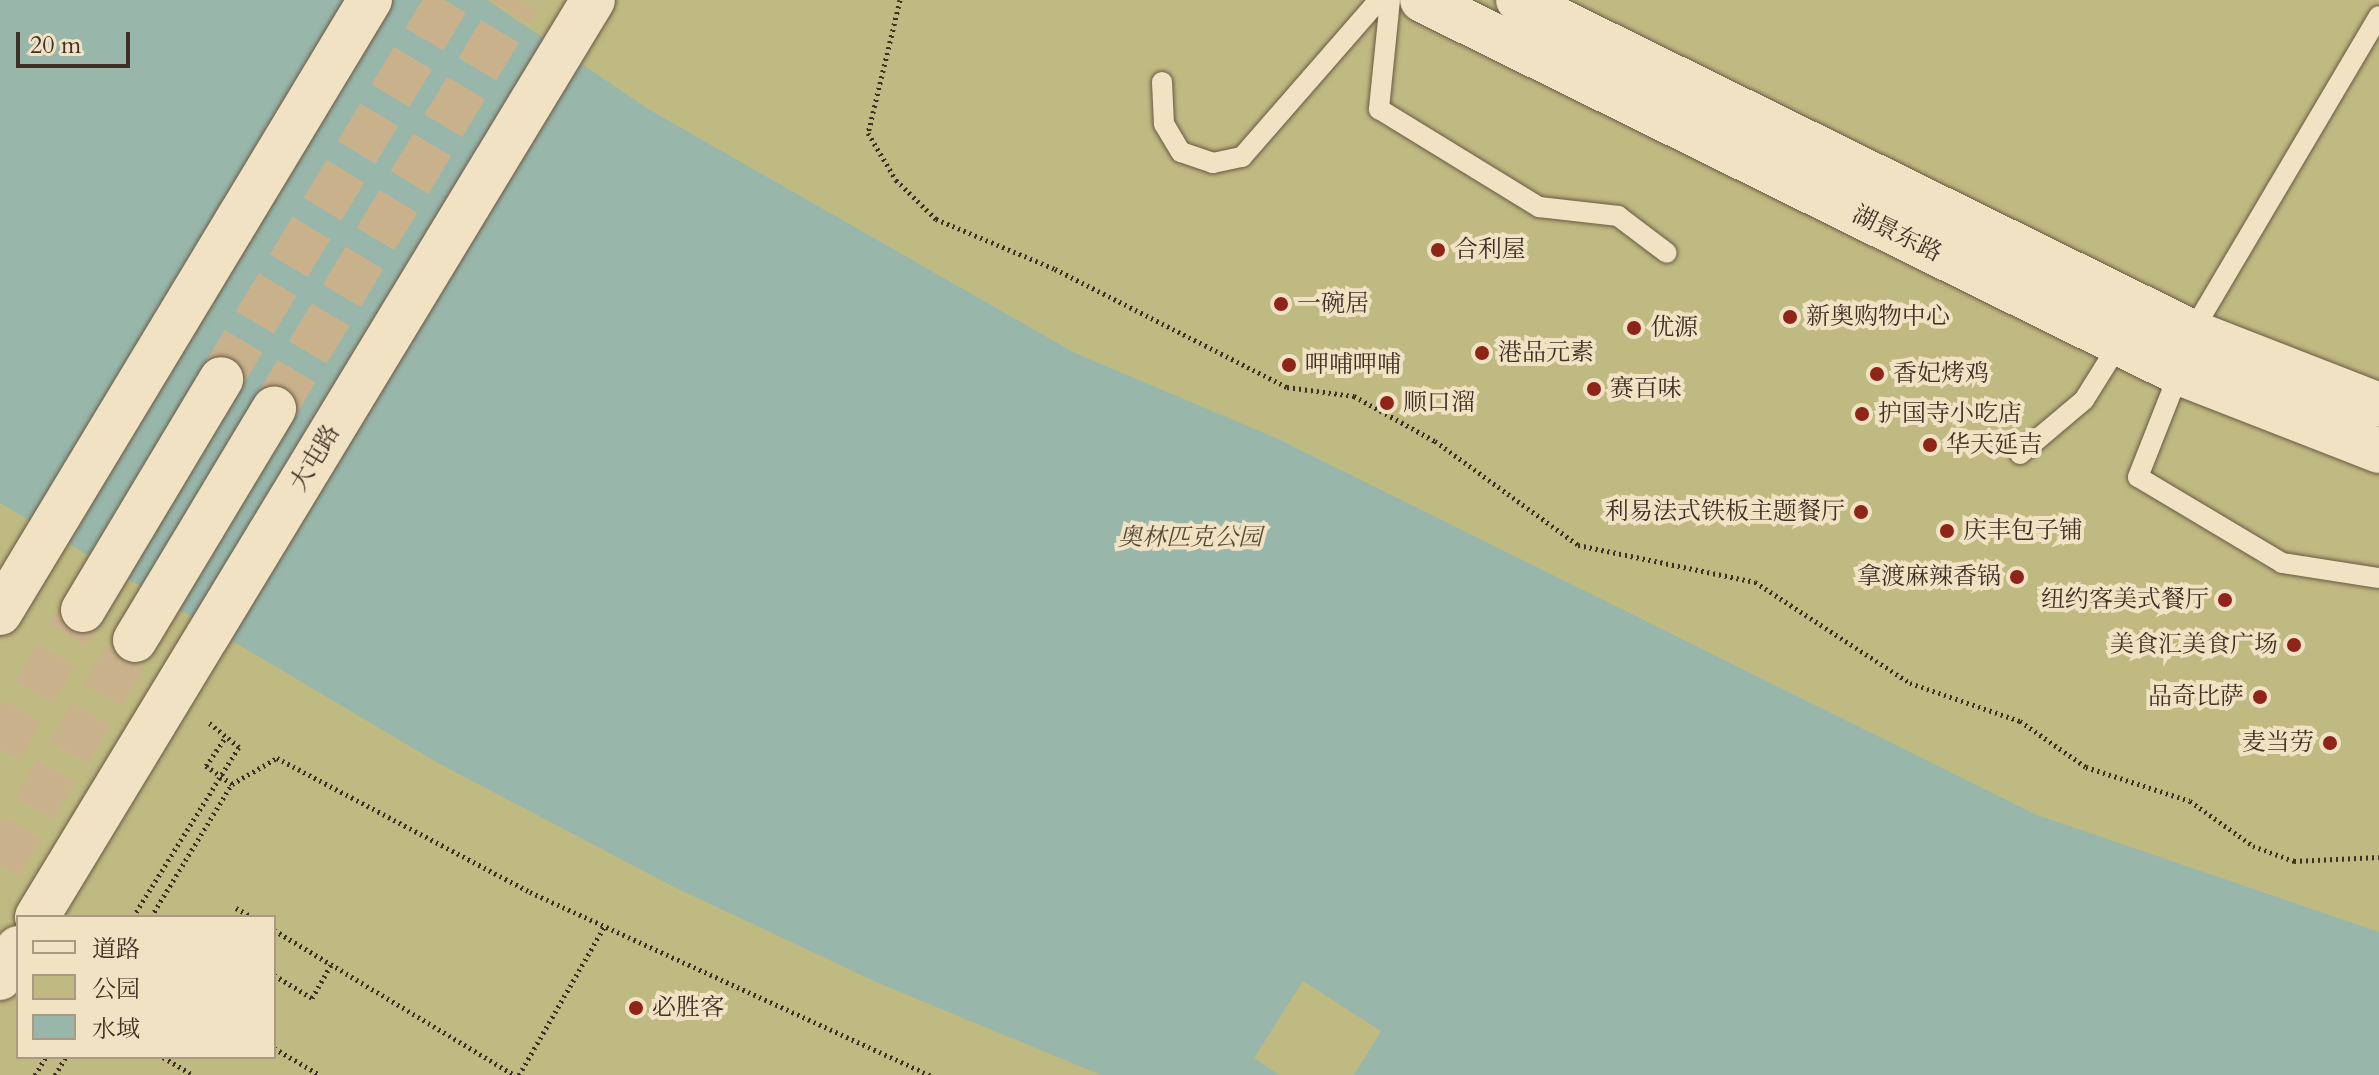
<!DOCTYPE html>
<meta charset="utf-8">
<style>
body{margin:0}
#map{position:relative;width:2379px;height:1075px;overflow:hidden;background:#ead2a5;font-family:Cardo,"Noto Serif SC",serif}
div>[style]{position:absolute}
.green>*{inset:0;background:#beba81}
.water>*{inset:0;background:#98b7aa}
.secondary-tunnel>*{height:44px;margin-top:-22px;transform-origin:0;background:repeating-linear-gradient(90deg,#c8b18b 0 44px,transparent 0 66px)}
.path>*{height:5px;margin-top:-2.5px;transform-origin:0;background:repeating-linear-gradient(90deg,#3f2f25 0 2px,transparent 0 6px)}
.roads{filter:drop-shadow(0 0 2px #6a5845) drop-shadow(0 0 2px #6a5845)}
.service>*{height:20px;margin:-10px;padding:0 10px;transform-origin:10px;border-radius:10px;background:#f1e2c4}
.tertiary>*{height:44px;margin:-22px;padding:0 22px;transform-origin:22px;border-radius:22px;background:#f1e2c4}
.secondary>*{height:44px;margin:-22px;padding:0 22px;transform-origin:22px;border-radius:22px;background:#f1e2c4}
.dots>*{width:22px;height:22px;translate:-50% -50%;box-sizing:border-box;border:4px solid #f1e2c4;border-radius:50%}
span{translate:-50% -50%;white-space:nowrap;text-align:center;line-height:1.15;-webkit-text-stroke:8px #f1e2c4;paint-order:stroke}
.street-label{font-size:24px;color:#3f2f25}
.poi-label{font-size:24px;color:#3f2f25}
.left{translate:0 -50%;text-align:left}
.right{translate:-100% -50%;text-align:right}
.park-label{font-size:24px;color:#584b37;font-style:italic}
.legend{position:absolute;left:16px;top:915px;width:260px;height:144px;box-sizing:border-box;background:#f1e2c4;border:2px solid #aa9a84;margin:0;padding:10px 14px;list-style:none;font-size:24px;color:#3f2f25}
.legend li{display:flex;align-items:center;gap:16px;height:40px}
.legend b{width:40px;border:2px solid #aa9a84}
.scale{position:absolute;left:16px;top:32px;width:114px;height:36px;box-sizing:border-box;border:4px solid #3f2f25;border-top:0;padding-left:10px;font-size:24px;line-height:28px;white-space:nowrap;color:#3f2f25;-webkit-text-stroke:6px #f1e2c4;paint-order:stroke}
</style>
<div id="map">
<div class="green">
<i style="clip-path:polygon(evenodd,0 0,2379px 0,2379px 1075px,0 1075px,0 0,18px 917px,274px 917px,274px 1057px,18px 1057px,18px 917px)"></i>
</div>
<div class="water">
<i style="clip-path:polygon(0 0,487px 0,650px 110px,1075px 353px,1274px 437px,2037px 815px,2379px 932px,2379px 1075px,1354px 1075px,1381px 1031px,1303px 981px,1254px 1058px,1279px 1075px,1101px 1075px,876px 982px,672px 886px,438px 763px,0 503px)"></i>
</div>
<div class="secondary-tunnel">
<i style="left:221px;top:379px;width:442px;rotate:-59.1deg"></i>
<i style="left:274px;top:409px;width:477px;rotate:-59.1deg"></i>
<i style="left:0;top:749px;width:162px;rotate:-59.2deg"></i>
<i style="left:0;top:865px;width:262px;rotate:-59deg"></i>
</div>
<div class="path">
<i style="left:900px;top:0;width:137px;rotate:103.5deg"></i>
<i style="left:868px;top:133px;width:55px;rotate:59.2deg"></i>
<i style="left:896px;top:180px;width:56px;rotate:44.3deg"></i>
<i style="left:936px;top:219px;width:129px;rotate:22.8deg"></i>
<i style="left:1055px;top:269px;width:260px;rotate:27deg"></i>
<i style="left:1287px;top:387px;width:68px;rotate:7.7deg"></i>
<i style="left:1354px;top:396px;width:93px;rotate:29.1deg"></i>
<i style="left:1435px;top:441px;width:177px;rotate:36deg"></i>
<i style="left:1578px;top:545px;width:181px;rotate:11.8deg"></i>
<i style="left:1755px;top:582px;width:185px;rotate:33.1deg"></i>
<i style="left:1910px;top:683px;width:116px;rotate:19.1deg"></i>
<i style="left:2020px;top:721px;width:80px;rotate:34.9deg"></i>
<i style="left:2086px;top:767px;width:109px;rotate:18.1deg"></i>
<i style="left:2190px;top:801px;width:77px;rotate:35.5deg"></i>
<i style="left:2253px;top:846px;width:44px;rotate:20.1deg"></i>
<i style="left:2294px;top:861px;width:85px;rotate:-2.7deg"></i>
<i style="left:232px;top:784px;width:52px;rotate:-30deg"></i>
<i style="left:277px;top:758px;width:286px;rotate:27.9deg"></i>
<i style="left:530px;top:892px;width:440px;rotate:24.6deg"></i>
<i style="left:236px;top:908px;width:18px;rotate:29deg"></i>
<i style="left:133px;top:917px;width:200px;rotate:-58.1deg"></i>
<i style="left:239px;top:747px;width:41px;rotate:-140.9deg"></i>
<i style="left:151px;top:917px;width:156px;rotate:-58.7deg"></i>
<i style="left:232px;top:784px;width:32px;rotate:-145deg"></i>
<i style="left:206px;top:766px;width:34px;rotate:-56deg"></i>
<i style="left:274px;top:930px;width:280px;rotate:31.1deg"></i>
<i style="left:274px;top:975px;width:44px;rotate:31.2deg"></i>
<i style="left:312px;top:998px;width:38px;rotate:-60deg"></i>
<i style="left:274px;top:1048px;width:53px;rotate:30.4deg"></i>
<i style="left:163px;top:1057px;width:35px;rotate:31deg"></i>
<i style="left:35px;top:1075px;width:21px;rotate:-59deg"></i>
<i style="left:55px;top:1075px;width:21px;rotate:-59deg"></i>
<i style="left:519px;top:1075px;width:171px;rotate:-60.1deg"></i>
</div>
<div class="roads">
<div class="service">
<i style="left:1390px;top:0;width:110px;rotate:95.8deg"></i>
<i style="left:1379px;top:109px;width:188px;rotate:31.5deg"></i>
<i style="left:1539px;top:207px;width:80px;rotate:6.5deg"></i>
<i style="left:1618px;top:216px;width:61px;rotate:37.1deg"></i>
<i style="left:1162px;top:82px;width:42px;rotate:87.3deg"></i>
<i style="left:1164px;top:124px;width:33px;rotate:59deg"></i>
<i style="left:1181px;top:152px;width:34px;rotate:19deg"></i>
<i style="left:1213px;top:163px;width:30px;rotate:-12deg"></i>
<i style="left:1242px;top:157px;width:208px;rotate:-48.9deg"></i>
<i style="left:2192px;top:332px;width:367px;rotate:-59.4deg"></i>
<i style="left:2179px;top:373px;width:112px;rotate:111.5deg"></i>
<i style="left:2138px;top:477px;width:168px;rotate:30.8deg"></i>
<i style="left:2282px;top:563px;width:98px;rotate:8.8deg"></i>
<i style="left:2020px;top:454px;width:84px;rotate:-40.2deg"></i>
<i style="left:2084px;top:400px;width:66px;rotate:-58deg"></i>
</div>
<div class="tertiary">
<i style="left:1422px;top:0;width:844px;rotate:26.23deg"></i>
<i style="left:2179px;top:373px;width:215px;rotate:21.3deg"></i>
<i style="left:1518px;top:0;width:751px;rotate:26.22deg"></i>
<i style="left:2192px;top:332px;width:201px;rotate:21.3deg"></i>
<i style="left:0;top:613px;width:716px;rotate:-58.89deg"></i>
<i style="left:37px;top:917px;width:1072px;rotate:-58.77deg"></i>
<i style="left:0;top:978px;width:35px;rotate:-59deg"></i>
</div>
<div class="secondary">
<i style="left:83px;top:610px;width:269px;rotate:-59.1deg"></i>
<i style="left:135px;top:640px;width:270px;rotate:-59deg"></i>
</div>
</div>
<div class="dots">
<i style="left:1438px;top:250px;background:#8f2418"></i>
<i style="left:1281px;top:304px;background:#8f2418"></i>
<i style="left:1790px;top:317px;background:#8f2418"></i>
<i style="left:1634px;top:328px;background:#8f2418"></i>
<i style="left:1482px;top:353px;background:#8f2418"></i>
<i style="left:1289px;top:365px;background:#8f2418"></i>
<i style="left:1877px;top:374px;background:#8f2418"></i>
<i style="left:1594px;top:389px;background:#8f2418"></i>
<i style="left:1387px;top:403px;background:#8f2418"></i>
<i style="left:1862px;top:414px;background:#8f2418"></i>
<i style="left:1930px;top:445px;background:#8f2418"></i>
<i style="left:1861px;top:512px;background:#8f2418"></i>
<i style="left:1947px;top:531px;background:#8f2418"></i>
<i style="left:2017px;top:577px;background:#8f2418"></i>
<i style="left:2225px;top:600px;background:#8f2418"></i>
<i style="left:2294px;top:645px;background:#8f2418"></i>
<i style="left:2260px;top:697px;background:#8f2418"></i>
<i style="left:2330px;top:743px;background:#8f2418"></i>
<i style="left:636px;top:1008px;background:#8f2418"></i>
</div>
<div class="street-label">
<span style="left:1897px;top:234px;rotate:26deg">湖景东路</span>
<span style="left:315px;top:458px;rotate:-59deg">大屯路</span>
</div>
<div class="poi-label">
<span class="left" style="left:1454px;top:250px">合利屋</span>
<span class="left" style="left:1297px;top:304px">一碗居</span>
<span class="left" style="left:1806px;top:317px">新奥购物中心</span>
<span class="left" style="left:1650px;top:328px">优源</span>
<span class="left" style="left:1498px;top:353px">港品元素</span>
<span class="left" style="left:1305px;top:365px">呷哺呷哺</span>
<span class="left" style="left:1893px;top:374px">香妃烤鸡</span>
<span class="left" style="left:1610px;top:389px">赛百味</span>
<span class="left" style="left:1403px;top:403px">顺口溜</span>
<span class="left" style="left:1878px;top:414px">护国寺小吃店</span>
<span class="left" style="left:1946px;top:445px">华天延吉</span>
<span class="right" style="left:1845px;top:512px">利易法式铁板主题餐厅</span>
<span class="left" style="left:1963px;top:531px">庆丰包子铺</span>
<span class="right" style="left:2001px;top:577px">拿渡麻辣香锅</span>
<span class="right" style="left:2209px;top:600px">纽约客美式餐厅</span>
<span class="right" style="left:2278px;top:645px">美食汇美食广场</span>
<span class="right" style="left:2244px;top:697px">品奇比萨</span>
<span class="right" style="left:2314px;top:743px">麦当劳</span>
<span class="left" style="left:652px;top:1008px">必胜客</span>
</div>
<div class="park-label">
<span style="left:1190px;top:538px">奥林匹克公园</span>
</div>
<ul class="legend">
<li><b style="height:10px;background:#f1e2c4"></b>道路</li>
<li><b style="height:22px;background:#beba81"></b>公园</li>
<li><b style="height:22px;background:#98b7aa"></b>水域</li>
</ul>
<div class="scale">20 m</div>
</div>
